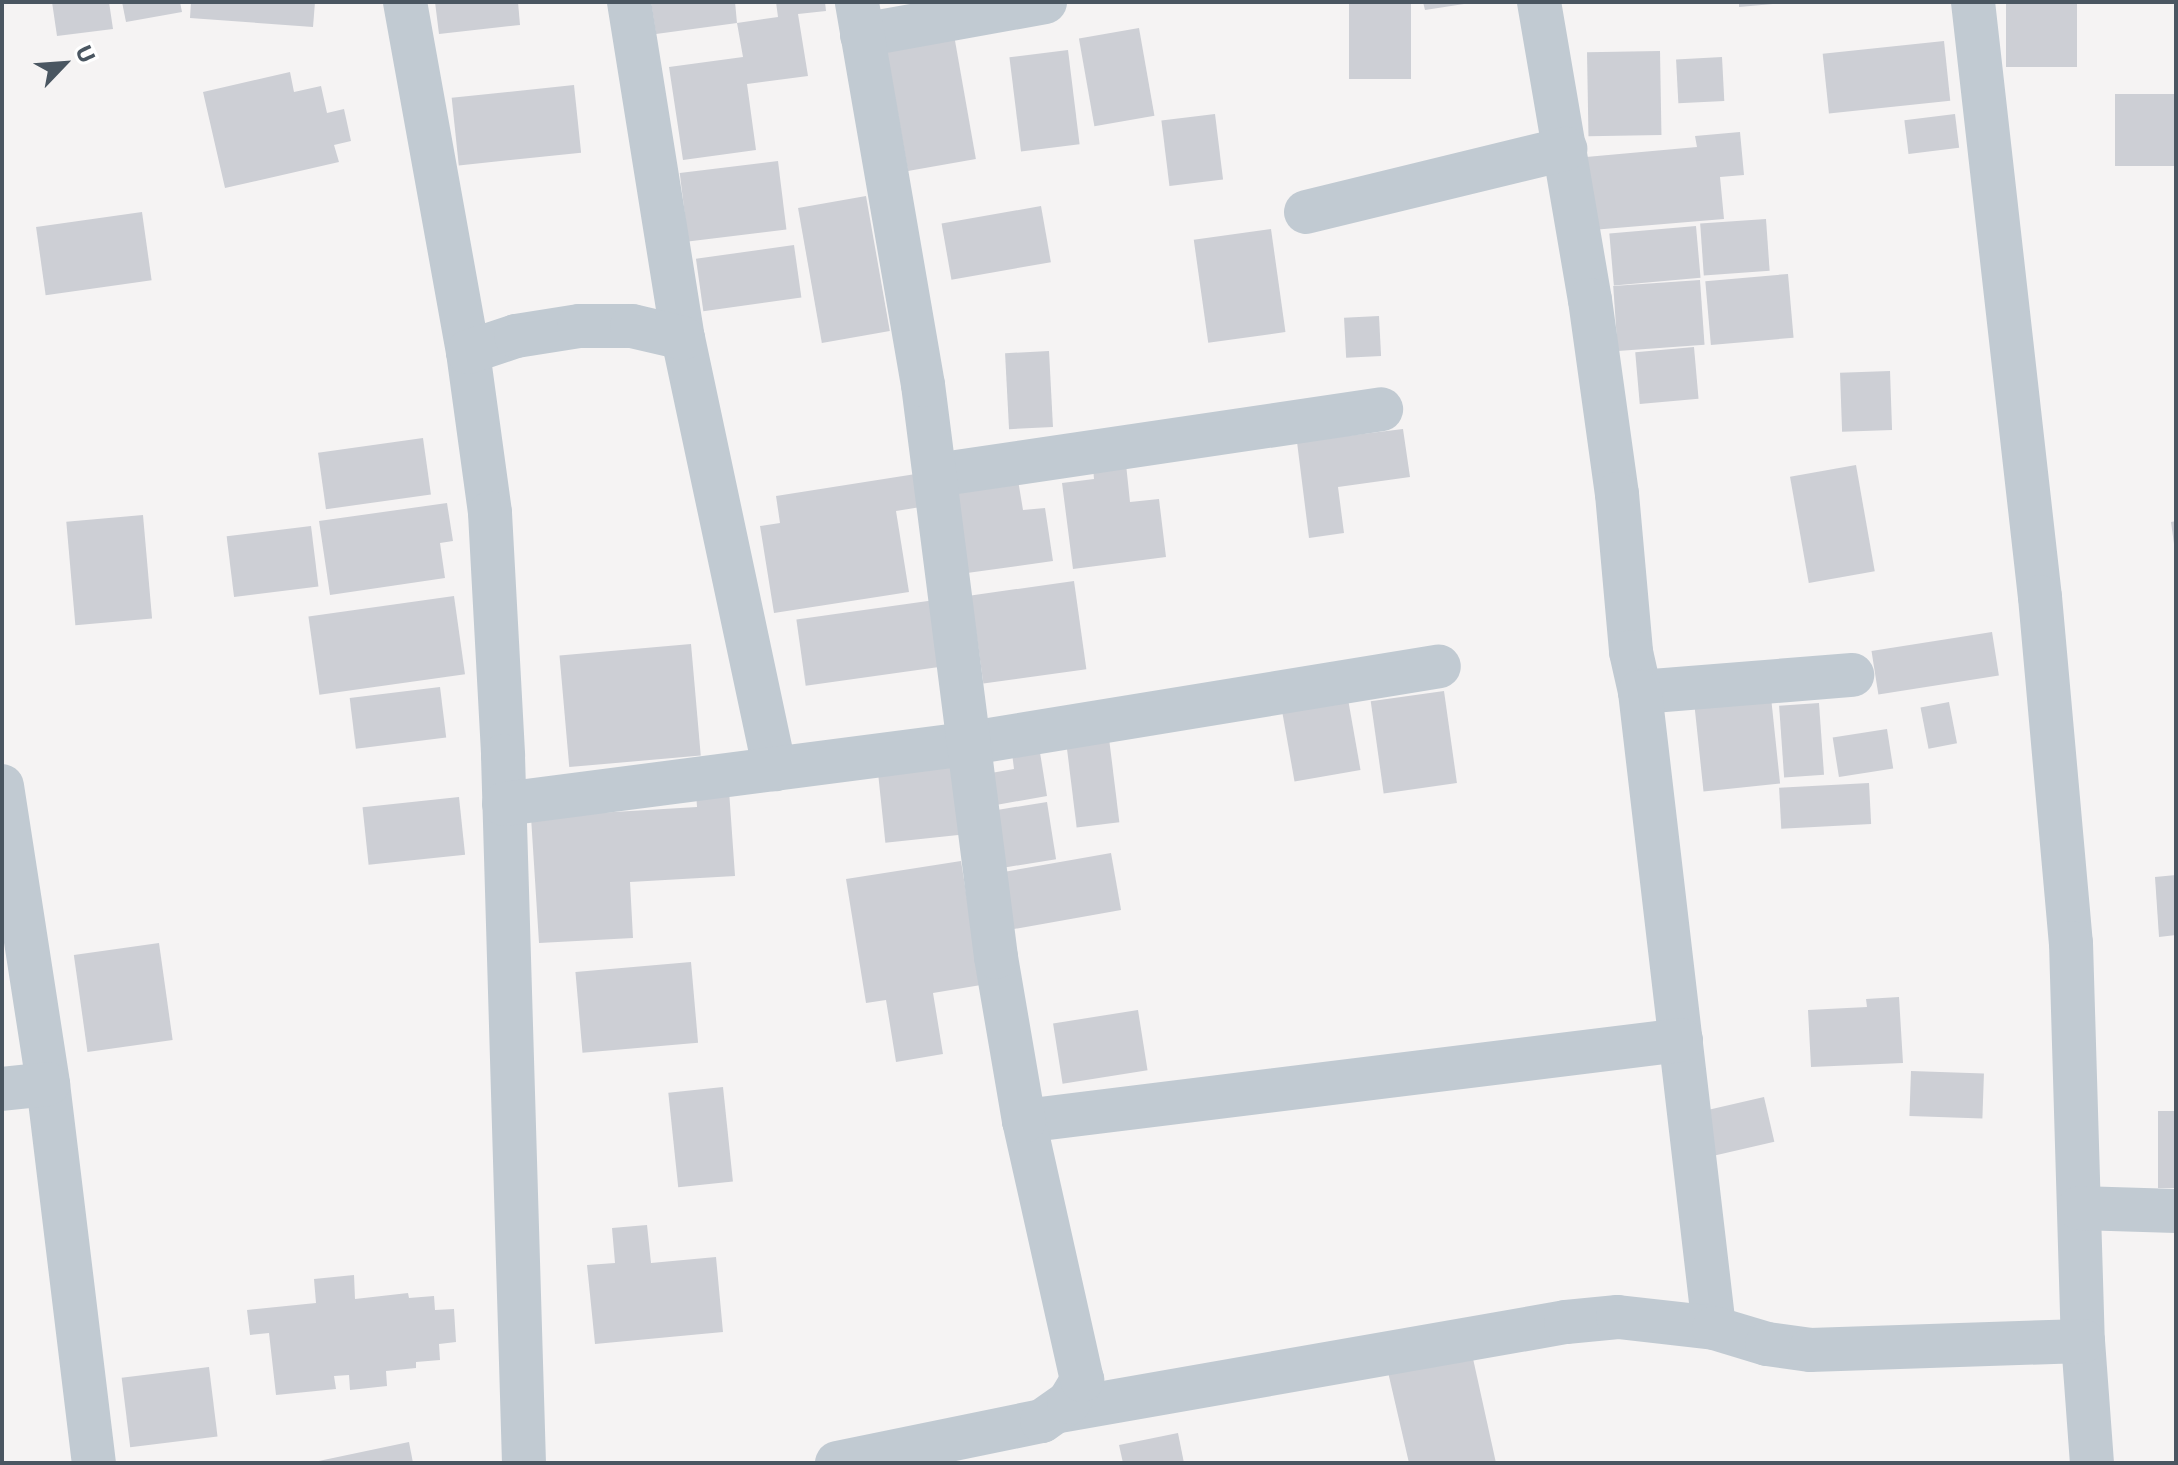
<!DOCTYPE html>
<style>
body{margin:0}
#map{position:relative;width:2178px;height:1465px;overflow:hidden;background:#f5f3f3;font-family:Commissioner,sans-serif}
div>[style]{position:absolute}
.building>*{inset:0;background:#cdcfd5;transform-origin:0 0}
.minor>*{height:44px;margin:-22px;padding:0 22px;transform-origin:22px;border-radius:22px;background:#c1cad2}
span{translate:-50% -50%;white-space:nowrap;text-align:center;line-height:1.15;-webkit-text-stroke:6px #fff;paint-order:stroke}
.frame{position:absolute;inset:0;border:4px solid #4a5661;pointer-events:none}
.north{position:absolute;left:24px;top:24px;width:80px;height:80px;-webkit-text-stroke:6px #fff;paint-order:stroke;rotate:65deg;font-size:22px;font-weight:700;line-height:32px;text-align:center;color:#4a5661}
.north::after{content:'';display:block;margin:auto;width:28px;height:36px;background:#4a5661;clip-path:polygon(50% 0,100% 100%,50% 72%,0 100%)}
</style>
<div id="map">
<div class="building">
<i style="clip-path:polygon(52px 2px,109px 2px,113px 29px,57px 36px)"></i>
<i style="clip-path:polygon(122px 2px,180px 2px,182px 12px,126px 22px)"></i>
<i style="clip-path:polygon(191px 2px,315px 2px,313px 27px,190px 18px)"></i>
<i style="clip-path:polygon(435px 2px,518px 2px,520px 25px,439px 34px)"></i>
<i style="clip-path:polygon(651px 2px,735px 2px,737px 23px,656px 34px)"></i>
<i style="clip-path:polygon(776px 2px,825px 2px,826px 11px,798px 14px,808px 76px,747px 84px,756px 150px,683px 160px,669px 67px,743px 57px,737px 23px,778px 17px)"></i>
<i style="left:1349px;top:2px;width:62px;height:77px"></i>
<i style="clip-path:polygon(1423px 2px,1464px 2px,1464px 4px,1425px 10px)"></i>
<i style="clip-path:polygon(1739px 2px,1773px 2px,1773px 4px,1739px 7px)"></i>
<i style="left:2006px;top:2px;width:71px;height:65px"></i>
<i style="left:1139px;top:28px;width:89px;height:61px;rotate:80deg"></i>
<i style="left:954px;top:35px;width:126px;height:69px;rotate:80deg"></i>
<i style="left:1944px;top:41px;width:60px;height:122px;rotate:84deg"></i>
<i style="left:1068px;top:50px;width:95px;height:59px;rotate:83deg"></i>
<i style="left:1660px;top:51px;width:84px;height:73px;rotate:89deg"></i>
<i style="left:1722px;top:57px;width:44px;height:46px;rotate:87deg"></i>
<i style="clip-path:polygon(290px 72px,294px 92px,321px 86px,327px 113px,344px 109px,351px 141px,334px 145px,339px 162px,225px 188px,203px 92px)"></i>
<i style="left:574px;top:85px;width:68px;height:123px;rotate:84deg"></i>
<i style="left:2176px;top:94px;width:72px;height:61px;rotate:90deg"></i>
<i style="left:1215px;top:114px;width:66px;height:54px;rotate:83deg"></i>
<i style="left:1955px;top:114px;width:34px;height:51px;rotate:83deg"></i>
<i style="clip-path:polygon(1740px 132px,1744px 175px,1720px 177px,1724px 219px,1592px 230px,1586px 157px,1697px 147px,1695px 136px)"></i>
<i style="left:778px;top:161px;width:69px;height:99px;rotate:83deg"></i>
<i style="left:866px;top:196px;width:137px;height:69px;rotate:80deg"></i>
<i style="left:1041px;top:206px;width:57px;height:101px;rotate:80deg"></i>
<i style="left:142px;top:212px;width:69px;height:107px;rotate:82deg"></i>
<i style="left:1766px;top:219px;width:52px;height:66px;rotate:86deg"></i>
<i style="left:1696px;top:226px;width:52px;height:87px;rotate:85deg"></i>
<i style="left:1271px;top:229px;width:104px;height:78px;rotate:82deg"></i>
<i style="left:794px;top:245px;width:53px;height:99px;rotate:82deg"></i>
<i style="left:1788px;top:274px;width:64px;height:83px;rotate:85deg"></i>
<i style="left:1700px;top:280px;width:65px;height:87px;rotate:86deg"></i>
<i style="left:1379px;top:316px;width:40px;height:35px;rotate:87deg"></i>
<i style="left:1694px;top:347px;width:52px;height:59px;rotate:85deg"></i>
<i style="left:1049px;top:351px;width:76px;height:44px;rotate:87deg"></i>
<i style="left:1890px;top:371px;width:59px;height:50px;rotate:88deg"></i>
<i style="clip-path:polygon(1403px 429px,1410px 477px,1338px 487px,1344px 533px,1309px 538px,1297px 442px)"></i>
<i style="left:423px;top:438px;width:57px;height:106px;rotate:82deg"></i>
<i style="clip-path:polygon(1126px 464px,1130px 502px,1159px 499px,1166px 557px,1073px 569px,1062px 483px,1094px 479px,1093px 468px)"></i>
<i style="left:1856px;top:465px;width:108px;height:67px;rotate:80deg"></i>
<i style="clip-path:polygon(922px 473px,927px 506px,896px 511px,909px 592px,774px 613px,760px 526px,780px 523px,776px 496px)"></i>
<i style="clip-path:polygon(1017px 474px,1023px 510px,1045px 508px,1053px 561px,967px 573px,954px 484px)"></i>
<i style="clip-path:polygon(447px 503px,453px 541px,440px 543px,445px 578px,330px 595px,319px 521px)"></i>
<i style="left:143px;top:515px;width:104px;height:77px;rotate:85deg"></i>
<i style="clip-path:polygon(2176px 521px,2176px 544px,2174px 544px,2171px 522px)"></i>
<i style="left:311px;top:526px;width:61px;height:85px;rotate:83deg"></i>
<i style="left:1074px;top:581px;width:89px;height:104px;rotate:82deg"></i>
<i style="left:454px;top:596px;width:79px;height:147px;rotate:82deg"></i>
<i style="left:935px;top:600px;width:67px;height:140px;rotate:82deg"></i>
<i style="left:1992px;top:632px;width:44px;height:122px;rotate:81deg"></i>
<i style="left:691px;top:644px;width:112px;height:132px;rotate:85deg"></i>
<i style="left:440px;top:687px;width:51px;height:91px;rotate:83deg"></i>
<i style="left:1444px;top:691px;width:93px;height:74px;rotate:82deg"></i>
<i style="left:1771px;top:697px;width:87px;height:77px;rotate:84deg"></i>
<i style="left:1348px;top:699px;width:72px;height:67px;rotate:80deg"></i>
<i style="left:1949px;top:702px;width:42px;height:29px;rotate:79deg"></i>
<i style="left:1819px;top:703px;width:72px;height:40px;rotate:86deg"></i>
<i style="left:1887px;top:729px;width:40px;height:55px;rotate:81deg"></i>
<i style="left:1108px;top:730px;width:93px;height:43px;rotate:83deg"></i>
<i style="clip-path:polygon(1038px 740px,1047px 796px,996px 805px,991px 773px,1014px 769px,1011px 745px)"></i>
<i style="left:955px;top:759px;width:76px;height:78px;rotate:84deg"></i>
<i style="left:1869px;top:783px;width:41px;height:90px;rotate:87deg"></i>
<i style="clip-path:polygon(729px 790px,735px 876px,630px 882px,633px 938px,539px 943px,531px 817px,697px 807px,696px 792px)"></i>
<i style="left:459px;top:797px;width:58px;height:97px;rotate:84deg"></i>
<i style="left:1047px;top:802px;width:58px;height:52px;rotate:81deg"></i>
<i style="left:1111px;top:853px;width:58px;height:109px;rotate:80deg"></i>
<i style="clip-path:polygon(961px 861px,981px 985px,933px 993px,943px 1054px,896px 1062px,886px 1000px,866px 1003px,846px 879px)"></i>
<i style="clip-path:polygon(2176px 875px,2176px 935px,2159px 937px,2155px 877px)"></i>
<i style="left:159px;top:943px;width:98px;height:86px;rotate:82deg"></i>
<i style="left:691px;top:962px;width:81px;height:116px;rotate:85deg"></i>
<i style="clip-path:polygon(1899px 997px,1903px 1063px,1811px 1067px,1808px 1010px,1867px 1007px,1866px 999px)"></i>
<i style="left:1138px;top:1010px;width:61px;height:86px;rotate:81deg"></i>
<i style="left:1911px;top:1071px;width:73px;height:45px;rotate:2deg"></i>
<i style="left:723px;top:1087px;width:95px;height:55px;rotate:84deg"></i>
<i style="left:1764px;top:1097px;width:46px;height:70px;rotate:77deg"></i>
<i style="left:2158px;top:1111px;width:18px;height:77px"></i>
<i style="clip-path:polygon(647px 1225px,651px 1263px,716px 1257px,723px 1332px,595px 1344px,587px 1265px,615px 1263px,612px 1228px)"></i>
<i style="clip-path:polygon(354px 1275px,355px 1299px,408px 1293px,409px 1298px,434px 1296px,435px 1310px,454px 1309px,456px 1342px,439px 1344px,440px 1360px,416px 1362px,416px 1368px,386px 1371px,387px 1386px,350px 1390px,349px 1375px,334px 1376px,336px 1389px,276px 1395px,269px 1333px,250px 1335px,247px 1310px,316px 1303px,314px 1279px)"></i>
<i style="clip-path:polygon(1472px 1354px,1496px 1463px,1409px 1463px,1388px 1372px)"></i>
<i style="left:209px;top:1367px;width:70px;height:88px;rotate:83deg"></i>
<i style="clip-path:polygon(1178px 1433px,1184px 1463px,1123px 1463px,1119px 1445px)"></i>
<i style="clip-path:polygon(409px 1442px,413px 1463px,314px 1463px,314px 1462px)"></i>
</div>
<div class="minor">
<i style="left:405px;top:2px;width:356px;rotate:79.8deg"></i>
<i style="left:468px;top:352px;width:162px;rotate:82.2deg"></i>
<i style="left:490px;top:513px;width:243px;rotate:86.9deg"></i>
<i style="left:503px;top:756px;width:707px;rotate:88.3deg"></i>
<i style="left:629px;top:2px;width:340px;rotate:80.9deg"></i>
<i style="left:683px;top:338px;width:441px;rotate:78deg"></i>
<i style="left:1539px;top:2px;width:302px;rotate:80.3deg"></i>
<i style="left:1590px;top:300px;width:196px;rotate:82.1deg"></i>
<i style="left:1617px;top:494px;width:159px;rotate:84.9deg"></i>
<i style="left:1631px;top:652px;width:41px;rotate:77.3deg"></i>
<i style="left:1640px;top:692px;width:213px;rotate:-4.6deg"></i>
<i style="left:1973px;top:2px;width:599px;rotate:83.58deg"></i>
<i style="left:2040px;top:597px;width:347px;rotate:84.9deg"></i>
<i style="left:2071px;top:943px;width:398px;rotate:88.3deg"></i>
<i style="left:2083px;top:1341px;width:122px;rotate:85.8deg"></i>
<i style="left:862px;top:35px;width:186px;rotate:-10.2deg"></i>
<i style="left:1306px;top:212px;width:267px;rotate:-13.7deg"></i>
<i style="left:468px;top:352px;width:51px;rotate:-18.4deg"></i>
<i style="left:516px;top:336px;width:64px;rotate:-9deg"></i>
<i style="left:579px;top:326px;width:53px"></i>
<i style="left:632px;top:326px;width:52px;rotate:13.2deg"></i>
<i style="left:936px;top:475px;width:450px;rotate:-8.4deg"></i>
<i style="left:1640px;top:692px;width:640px;rotate:83.36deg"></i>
<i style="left:2px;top:786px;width:302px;rotate:81.2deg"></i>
<i style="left:48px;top:1084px;width:382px;rotate:83.1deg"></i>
<i style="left:504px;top:804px;width:471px;rotate:-7.4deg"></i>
<i style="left:971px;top:743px;width:474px;rotate:-9.3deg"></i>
<i style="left:2px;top:1089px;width:46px;rotate:-6.2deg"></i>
<i style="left:1024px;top:1121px;width:662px;rotate:-7.03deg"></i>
<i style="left:2079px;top:1208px;width:97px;rotate:1.8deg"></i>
<i style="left:1059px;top:1411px;width:515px;rotate:-9.96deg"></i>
<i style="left:1566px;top:1322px;width:52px;rotate:-5.5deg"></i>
<i style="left:1618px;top:1317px;width:97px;rotate:6.5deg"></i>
<i style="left:1714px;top:1328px;width:55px;rotate:16.8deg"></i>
<i style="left:1767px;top:1344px;width:43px;rotate:7.9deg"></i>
<i style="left:1810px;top:1350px;width:273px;rotate:-1.9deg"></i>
<i style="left:837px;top:1463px;width:209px;rotate:-11.6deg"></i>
<i style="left:1042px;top:1421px;width:33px;rotate:-35deg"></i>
<i style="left:1069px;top:1402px;width:26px;rotate:-59deg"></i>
<i style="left:1082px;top:1380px;width:265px;rotate:-102.6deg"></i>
<i style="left:1024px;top:1121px;width:166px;rotate:-99.7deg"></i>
<i style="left:996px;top:957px;width:577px;rotate:-97.27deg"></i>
<i style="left:923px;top:385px;width:389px;rotate:-99.8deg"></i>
</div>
<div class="frame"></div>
<div class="north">U</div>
</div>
